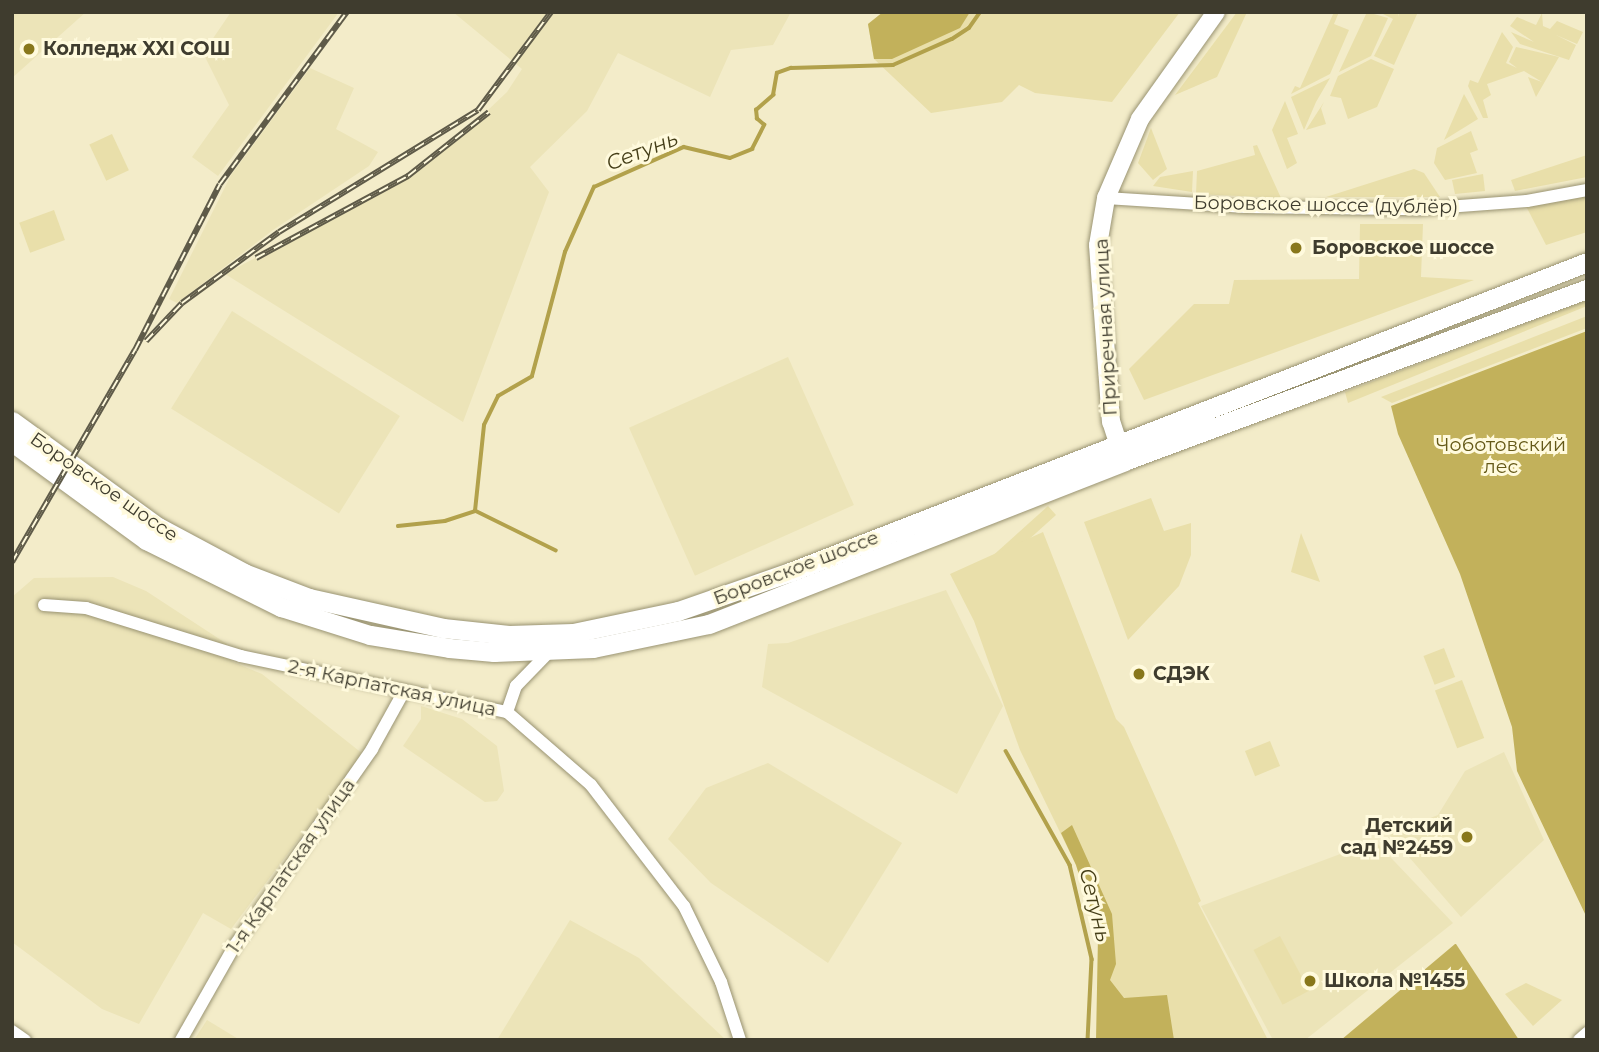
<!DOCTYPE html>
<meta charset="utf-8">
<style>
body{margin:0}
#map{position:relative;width:1599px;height:1052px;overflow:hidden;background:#f3ecc9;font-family:Montserrat,sans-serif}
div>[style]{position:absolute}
.built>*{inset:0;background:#ece4b8;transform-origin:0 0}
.green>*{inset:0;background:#e9dfaa;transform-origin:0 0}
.forest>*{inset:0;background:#c2b15b}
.stream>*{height:3.5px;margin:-1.75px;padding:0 1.75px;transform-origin:1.75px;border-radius:1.75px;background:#b2a14b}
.roads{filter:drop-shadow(0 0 2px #999372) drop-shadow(0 0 2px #999372)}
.street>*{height:12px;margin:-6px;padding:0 6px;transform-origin:6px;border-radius:6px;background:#fff}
.secondary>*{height:18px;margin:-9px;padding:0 9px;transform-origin:9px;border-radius:9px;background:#fff}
.primary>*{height:19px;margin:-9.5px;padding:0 9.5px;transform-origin:9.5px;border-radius:9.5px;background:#fff}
.rail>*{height:6px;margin-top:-3px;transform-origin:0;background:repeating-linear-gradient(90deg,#fffadd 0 10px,#5f5b49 0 20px);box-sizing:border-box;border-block:2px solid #5f5b49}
.dots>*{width:19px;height:19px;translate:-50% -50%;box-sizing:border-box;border:4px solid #fffadd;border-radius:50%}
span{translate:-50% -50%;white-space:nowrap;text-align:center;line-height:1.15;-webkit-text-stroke:6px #fffadd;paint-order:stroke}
.poi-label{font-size:19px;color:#3f3c2e;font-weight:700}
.left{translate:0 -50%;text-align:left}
.right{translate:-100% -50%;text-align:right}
.street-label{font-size:19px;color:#3f3c2e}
.park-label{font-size:19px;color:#645817}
.water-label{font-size:21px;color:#453e18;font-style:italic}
.frame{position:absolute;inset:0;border:14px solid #3f3c2e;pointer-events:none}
</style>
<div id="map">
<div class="built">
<i style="clip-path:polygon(12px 12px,86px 12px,12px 78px)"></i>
<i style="clip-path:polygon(231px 12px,339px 12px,218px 176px,192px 157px,229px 105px,203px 53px)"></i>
<i style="clip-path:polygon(453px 12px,791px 12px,773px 45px,731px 50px,710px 97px,618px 53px,587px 111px,530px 167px,549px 192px,463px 422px,225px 274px,408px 176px,447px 149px,507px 92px,522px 69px)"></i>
<i style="clip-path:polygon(310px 68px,354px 88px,336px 129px,378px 152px,369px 166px,273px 230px,177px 303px,169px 299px,231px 175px)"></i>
<i style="left:232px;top:311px;width:198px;height:115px;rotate:32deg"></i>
<i style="left:788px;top:357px;width:162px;height:174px;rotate:66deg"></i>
<i style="clip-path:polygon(113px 577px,146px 591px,227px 644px,227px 656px,233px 662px,262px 674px,363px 754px,231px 929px,203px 913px,139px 1024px,102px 1009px,12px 942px,12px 597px,34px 578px)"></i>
<i style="clip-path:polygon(946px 590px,1003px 706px,957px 794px,762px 687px,768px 644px,788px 643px)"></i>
<i style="clip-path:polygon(421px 706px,462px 719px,497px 746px,504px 791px,497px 801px,485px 802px,403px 746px,421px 719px)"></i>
<i style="clip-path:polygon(1504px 752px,1544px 840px,1461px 917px,1389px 834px,1438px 815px,1465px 771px)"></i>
<i style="clip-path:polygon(768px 763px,902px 843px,828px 963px,711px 883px,668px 839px,706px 788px)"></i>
<i style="clip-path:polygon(1375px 841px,1453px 923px,1305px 1040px,1273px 1040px,1201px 906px)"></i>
<i style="clip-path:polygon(570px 920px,639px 958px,726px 1040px,497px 1040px)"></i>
<i style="clip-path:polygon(207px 1020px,240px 1040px,194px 1040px)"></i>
</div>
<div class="green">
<i style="clip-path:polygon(883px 12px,1180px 12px,1112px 102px,1035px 93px,1019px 85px,1002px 102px,931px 113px,874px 59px,868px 24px)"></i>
<i style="clip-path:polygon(1237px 12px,1247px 12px,1217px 77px,1175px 95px)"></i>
<i style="clip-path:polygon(1334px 12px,1339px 12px,1334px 24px,1349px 30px,1330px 74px,1291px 94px,1295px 86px,1300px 88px)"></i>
<i style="clip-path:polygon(1367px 12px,1388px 18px,1371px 56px,1339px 72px)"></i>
<i style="clip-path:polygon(1379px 12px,1399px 12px,1398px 17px,1400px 12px,1418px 12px,1394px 65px,1374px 56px,1393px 19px)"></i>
<i style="clip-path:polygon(1542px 13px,1543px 26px,1550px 29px,1557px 21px,1583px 32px,1577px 44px,1556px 35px,1576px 45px,1569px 60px,1520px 44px,1511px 32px,1534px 42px,1510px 26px,1517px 17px,1536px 25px)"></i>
<i style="clip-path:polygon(1502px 32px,1513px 47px,1506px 63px,1517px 68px,1509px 62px,1516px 47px,1559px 57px,1536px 97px,1528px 77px,1542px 82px,1524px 71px,1487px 84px,1491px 95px,1483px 100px,1488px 118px,1483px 118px,1468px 86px,1470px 80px,1478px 83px)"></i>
<i style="clip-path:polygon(1371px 59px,1394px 69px,1377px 107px,1348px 119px,1341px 98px,1330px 96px,1338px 76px)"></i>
<i style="clip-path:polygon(1330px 78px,1316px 102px,1304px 130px,1291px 97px)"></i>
<i style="clip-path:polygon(1464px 94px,1478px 119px,1444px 140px)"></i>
<i style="clip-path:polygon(1285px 101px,1298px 134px,1287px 138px,1297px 163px,1287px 169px,1272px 130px)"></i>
<i style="clip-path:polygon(1324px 102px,1321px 108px,1326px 124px,1306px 130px)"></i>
<i style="clip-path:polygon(1151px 128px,1167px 169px,1153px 180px,1138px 163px)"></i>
<i style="clip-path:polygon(1471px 131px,1478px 150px,1470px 153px,1477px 173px,1445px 180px,1434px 163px,1437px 148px)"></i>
<i style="left:112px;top:134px;width:40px;height:25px;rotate:65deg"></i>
<i style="clip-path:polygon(1257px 145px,1281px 198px,1196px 194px,1197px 171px,1255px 155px,1253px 146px)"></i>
<i style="clip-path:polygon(1587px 155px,1587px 177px,1515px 191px,1511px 180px)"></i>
<i style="clip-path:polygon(1414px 169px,1424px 173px,1440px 197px,1326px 197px)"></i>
<i style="clip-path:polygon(1193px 171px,1192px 192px,1153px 186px,1160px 177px)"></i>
<i style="clip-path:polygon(1483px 174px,1485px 191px,1455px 194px,1452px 180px)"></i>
<i style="clip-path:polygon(1587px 195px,1587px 232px,1546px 245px,1526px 206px)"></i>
<i style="left:54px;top:210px;width:32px;height:37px;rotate:70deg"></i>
<i style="clip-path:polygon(1360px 224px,1423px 224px,1421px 277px,1474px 280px,1144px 400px,1129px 369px,1194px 304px,1229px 304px,1234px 280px,1359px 279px)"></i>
<i style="clip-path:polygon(1587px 300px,1587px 306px,1348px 403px,1345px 392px)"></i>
<i style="clip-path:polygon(1587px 316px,1587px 328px,1392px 403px,1381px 397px)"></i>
<i style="clip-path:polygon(1151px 498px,1164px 531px,1191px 523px,1191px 555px,1179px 586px,1128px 640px,1084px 522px)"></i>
<i style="left:1048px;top:506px;width:12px;height:110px;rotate:48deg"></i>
<i style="clip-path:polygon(1043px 532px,1116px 719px,1124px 727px,1172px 834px,1201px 901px,1198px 903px,1268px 1040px,1102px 1040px,1098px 936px,1076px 865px,1020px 750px,974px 621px,950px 574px)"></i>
<i style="clip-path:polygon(1301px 533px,1311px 558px,1320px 582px,1291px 572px)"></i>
<i style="left:1444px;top:648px;width:31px;height:22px;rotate:69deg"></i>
<i style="left:1462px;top:680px;width:62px;height:29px;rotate:69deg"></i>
<i style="left:1270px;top:741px;width:27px;height:27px;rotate:68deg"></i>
<i style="left:1280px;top:936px;width:62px;height:30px;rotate:62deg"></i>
<i style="clip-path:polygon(1526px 983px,1562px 1000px,1533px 1026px,1505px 994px)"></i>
</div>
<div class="forest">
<i style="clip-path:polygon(883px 12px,970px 12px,960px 28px,892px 59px,874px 59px,868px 24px)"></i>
<i style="clip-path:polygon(1587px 331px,1587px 918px,1517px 771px,1512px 727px,1460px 574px,1398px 434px,1391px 406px)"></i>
<i style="clip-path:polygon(1072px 825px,1112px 914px,1116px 964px,1110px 980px,1124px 998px,1167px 995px,1174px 1040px,1096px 1040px,1098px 936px,1076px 865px,1061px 833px)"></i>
<i style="clip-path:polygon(1456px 944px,1519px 1040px,1341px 1040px,1455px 944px)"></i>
</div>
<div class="stream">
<i style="left:398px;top:526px;width:47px;rotate:-6.1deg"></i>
<i style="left:445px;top:521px;width:32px;rotate:-18deg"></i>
<i style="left:556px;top:551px;width:90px;rotate:-153.7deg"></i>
<i style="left:475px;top:511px;width:86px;rotate:-84deg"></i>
<i style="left:484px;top:425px;width:32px;rotate:-64deg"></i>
<i style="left:498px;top:396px;width:39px;rotate:-30deg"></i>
<i style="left:532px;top:376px;width:128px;rotate:-75.1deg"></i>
<i style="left:565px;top:252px;width:71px;rotate:-66deg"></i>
<i style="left:594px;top:187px;width:98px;rotate:-24deg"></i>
<i style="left:684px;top:147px;width:47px;rotate:13.4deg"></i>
<i style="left:730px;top:158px;width:24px;rotate:-22deg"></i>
<i style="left:752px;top:149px;width:27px;rotate:-63deg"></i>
<i style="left:764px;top:125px;width:9px;rotate:-139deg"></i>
<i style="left:757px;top:119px;width:9px;rotate:-96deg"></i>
<i style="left:756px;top:110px;width:23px;rotate:-41deg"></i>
<i style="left:773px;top:95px;width:22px;rotate:-80deg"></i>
<i style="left:777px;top:73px;width:15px;rotate:-20deg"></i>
<i style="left:791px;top:68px;width:102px;rotate:-1.7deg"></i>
<i style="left:893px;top:65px;width:64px;rotate:-23.8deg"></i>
<i style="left:952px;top:39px;width:20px;rotate:-33deg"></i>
<i style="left:969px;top:28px;width:19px;rotate:-55deg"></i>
<i style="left:1006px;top:751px;width:131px;rotate:60.7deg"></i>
<i style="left:1070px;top:865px;width:97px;rotate:76.8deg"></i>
<i style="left:1092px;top:959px;width:81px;rotate:92.8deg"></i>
</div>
<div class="roads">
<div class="street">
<i style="left:1106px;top:198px;width:140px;rotate:3.7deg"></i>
<i style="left:1246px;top:207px;width:174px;rotate:0.7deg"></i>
<i style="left:1420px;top:209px;width:107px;rotate:-4.3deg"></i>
<i style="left:1527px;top:201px;width:61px;rotate:-10.4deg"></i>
<i style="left:44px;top:605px;width:42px;rotate:4.1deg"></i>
<i style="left:86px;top:608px;width:162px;rotate:17.2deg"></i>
<i style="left:241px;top:656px;width:272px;rotate:11.9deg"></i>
<i style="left:507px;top:712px;width:111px;rotate:41deg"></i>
<i style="left:591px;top:785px;width:153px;rotate:52.5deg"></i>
<i style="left:684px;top:906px;width:85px;rotate:64deg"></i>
<i style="left:721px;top:982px;width:61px;rotate:71.9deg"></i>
<i style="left:507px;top:712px;width:28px;rotate:-71deg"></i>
<i style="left:516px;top:686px;width:49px;rotate:-45.8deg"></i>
<i style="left:12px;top:1031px;width:16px;rotate:35deg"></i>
<i style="left:181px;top:1040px;width:109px;rotate:-60.4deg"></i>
<i style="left:235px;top:945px;width:239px;rotate:-55deg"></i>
<i style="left:372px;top:749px;width:64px;rotate:-61deg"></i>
<i style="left:1579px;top:1040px;width:11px;rotate:-41deg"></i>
</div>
<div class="secondary">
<i style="left:1123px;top:458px;width:38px;rotate:-108deg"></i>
<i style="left:1111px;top:422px;width:177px;rotate:-94.2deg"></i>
<i style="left:1098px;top:245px;width:48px;rotate:-80.3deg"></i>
<i style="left:1106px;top:198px;width:86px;rotate:-66.7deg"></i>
<i style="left:1140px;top:119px;width:131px;rotate:-54.6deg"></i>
</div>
<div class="primary">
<i style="left:12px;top:421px;width:180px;rotate:36deg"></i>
<i style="left:158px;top:527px;width:98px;rotate:28.1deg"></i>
<i style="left:244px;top:573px;width:70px;rotate:21deg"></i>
<i style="left:309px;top:598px;width:137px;rotate:12.6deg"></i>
<i style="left:443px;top:628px;width:66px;rotate:6.1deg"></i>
<i style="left:509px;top:635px;width:64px;rotate:-1.8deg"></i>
<i style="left:573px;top:633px;width:107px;rotate:-11.8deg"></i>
<i style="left:678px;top:611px;width:119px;rotate:-19.2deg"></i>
<i style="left:790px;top:572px;width:855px;rotate:-21.25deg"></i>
<i style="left:12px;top:442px;width:166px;rotate:36.2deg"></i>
<i style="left:146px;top:540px;width:151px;rotate:26.4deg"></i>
<i style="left:281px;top:607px;width:93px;rotate:17.5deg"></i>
<i style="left:370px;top:635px;width:80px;rotate:9.3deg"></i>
<i style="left:449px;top:648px;width:45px;rotate:5.1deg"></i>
<i style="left:494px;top:652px;width:99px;rotate:-2.3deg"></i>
<i style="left:593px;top:648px;width:118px;rotate:-11.7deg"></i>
<i style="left:709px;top:624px;width:446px;rotate:-21.4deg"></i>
<i style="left:1124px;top:461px;width:494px;rotate:-20.4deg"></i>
</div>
</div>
<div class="rail">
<i style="left:256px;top:258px;width:173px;rotate:-28.3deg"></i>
<i style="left:408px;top:176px;width:103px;rotate:-38.3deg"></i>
<i style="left:146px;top:341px;width:52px;rotate:-46.5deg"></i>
<i style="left:182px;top:303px;width:120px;rotate:-36.2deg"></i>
<i style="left:279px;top:232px;width:233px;rotate:-31.5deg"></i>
<i style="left:478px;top:110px;width:122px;rotate:-53.3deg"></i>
<i style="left:12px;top:562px;width:245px;rotate:-59.9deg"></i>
<i style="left:135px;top:350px;width:186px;rotate:-62.9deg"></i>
<i style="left:220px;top:184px;width:214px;rotate:-53.6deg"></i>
</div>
<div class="dots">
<i style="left:29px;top:49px;background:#88771b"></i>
<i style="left:1296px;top:248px;background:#88771b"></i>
<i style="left:1139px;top:674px;background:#88771b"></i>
<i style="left:1467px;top:837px;background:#88771b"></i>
<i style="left:1310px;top:981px;background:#88771b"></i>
</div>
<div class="poi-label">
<span class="left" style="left:43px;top:49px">Колледж XXI СОШ</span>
<span class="left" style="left:1312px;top:248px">Боровское шоссе</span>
<span class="left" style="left:1153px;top:674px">СДЭК</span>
<span class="right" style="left:1453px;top:837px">Детский<br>сад №2459</span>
<span class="left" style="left:1324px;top:981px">Школа №1455</span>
</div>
<div class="street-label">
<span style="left:1326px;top:205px;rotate:1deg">Боровское шоссе (дублёр)</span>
<span style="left:1106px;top:327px;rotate:-93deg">Приречная улица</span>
<span style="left:104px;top:487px;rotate:35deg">Боровское шоссе</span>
<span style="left:796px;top:568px;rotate:-21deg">Боровское шоссе</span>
<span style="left:392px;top:688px;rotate:12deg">2-я Карпатская улица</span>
<span style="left:291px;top:866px;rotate:-55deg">1-я Карпатская улица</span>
</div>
<div class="park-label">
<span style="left:1501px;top:456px">Чоботовский<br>лес</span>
</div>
<div class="water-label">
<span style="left:642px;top:151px;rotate:-21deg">Сетунь</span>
<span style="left:1095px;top:905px;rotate:76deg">Сетунь</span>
</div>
<div class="frame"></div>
</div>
